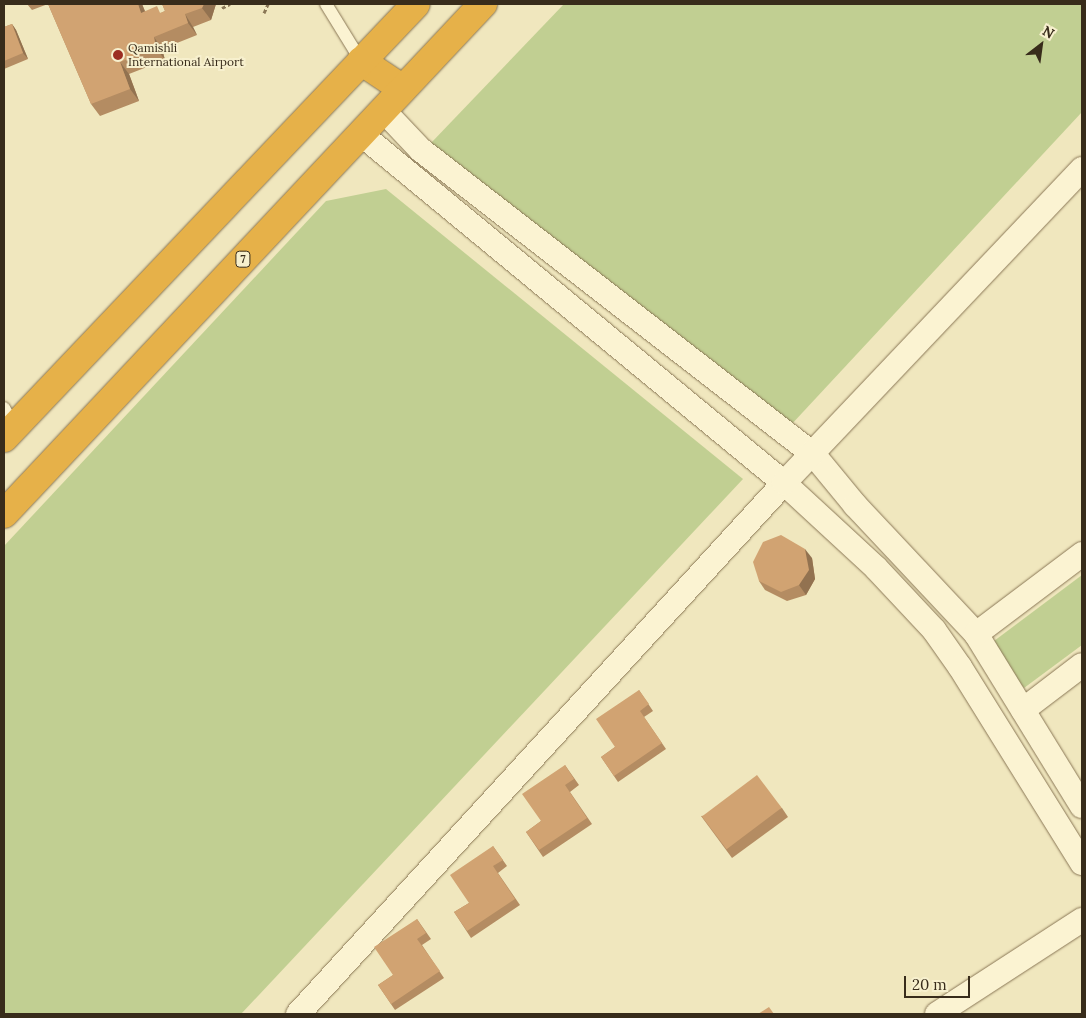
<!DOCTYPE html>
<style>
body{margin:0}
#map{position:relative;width:1086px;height:1018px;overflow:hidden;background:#f0e7be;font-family:Lora,serif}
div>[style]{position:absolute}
.green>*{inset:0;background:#c1cf92}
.path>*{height:3px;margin-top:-1.5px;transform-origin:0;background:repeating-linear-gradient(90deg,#8a7756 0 4px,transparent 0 6.5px)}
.roads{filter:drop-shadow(0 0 1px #8a7756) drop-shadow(0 0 1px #8a7756)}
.lane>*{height:12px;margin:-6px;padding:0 6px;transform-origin:6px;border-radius:6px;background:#fbf3d2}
.street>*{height:24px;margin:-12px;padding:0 12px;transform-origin:12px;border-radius:12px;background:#fbf3d2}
.highway>*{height:28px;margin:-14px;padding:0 14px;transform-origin:14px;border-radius:14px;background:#e6b149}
.wall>*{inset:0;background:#b48c62}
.shaded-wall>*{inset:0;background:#927250}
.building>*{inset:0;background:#d1a372;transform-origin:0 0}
.dots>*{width:14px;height:14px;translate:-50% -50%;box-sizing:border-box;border:2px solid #f7f0ce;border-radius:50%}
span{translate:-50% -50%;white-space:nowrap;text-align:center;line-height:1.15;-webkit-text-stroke:4px #f7f0ce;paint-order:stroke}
.shield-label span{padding:1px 4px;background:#f7f0ce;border:1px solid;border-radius:4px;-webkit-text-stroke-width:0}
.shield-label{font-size:11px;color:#382c1b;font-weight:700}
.poi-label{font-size:12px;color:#382c1b}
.left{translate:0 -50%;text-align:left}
.frame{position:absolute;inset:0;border:5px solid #382c1b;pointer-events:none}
.north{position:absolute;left:1016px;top:20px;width:50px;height:50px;-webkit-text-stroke:4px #f7f0ce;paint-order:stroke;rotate:30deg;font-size:14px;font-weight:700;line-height:20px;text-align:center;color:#382c1b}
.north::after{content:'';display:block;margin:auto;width:18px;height:22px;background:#382c1b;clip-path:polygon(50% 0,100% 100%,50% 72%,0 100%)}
.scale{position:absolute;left:904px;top:976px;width:66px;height:22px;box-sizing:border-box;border:2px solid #382c1b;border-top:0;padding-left:6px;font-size:15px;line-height:18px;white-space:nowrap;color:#382c1b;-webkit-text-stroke:4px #f7f0ce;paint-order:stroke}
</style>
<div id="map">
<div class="green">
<i style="clip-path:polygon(564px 4px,1082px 4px,1082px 112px,790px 426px,431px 143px)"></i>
<i style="clip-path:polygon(386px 189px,743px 479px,241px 1014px,4px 1014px,4px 546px,326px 201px)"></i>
<i style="clip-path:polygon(1082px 575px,1082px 645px,1024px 688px,990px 644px)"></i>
</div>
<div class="path">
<i style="left:222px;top:8px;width:9px;rotate:-27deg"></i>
<i style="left:264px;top:13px;width:10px;rotate:-66deg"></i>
</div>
<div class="roads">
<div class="lane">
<i style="left:326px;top:4px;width:67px;rotate:58.4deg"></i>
<i style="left:4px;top:408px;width:23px;rotate:61deg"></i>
</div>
<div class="street">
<i style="left:383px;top:110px;width:55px;rotate:46.5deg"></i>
<i style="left:421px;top:150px;width:496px;rotate:37.8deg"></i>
<i style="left:813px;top:454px;width:66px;rotate:50.5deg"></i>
<i style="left:855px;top:505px;width:177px;rotate:46.8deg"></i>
<i style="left:976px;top:634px;width:202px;rotate:58.4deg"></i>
<i style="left:361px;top:134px;width:548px;rotate:39.52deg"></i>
<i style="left:784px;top:483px;width:125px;rotate:42.7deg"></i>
<i style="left:876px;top:568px;width:85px;rotate:46.9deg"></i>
<i style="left:934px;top:630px;width:45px;rotate:54.9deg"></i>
<i style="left:960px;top:667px;width:231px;rotate:58.1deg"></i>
<i style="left:976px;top:634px;width:133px;rotate:-37deg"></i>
<i style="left:1023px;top:710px;width:74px;rotate:-37.3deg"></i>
<i style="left:298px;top:1014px;width:720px;rotate:-47.53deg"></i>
<i style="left:784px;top:483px;width:433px;rotate:-46.5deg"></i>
<i style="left:937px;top:1014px;width:173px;rotate:-33deg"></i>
</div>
<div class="highway">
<i style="left:361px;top:61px;width:50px;rotate:33.7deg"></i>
<i style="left:4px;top:438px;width:598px;rotate:-46.49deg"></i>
<i style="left:4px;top:514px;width:700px;rotate:-46.8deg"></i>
</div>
</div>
<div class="wall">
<i style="clip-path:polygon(27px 4px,142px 4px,145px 11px,161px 13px,165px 11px,162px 4px,216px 4px,211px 20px,193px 27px,197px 35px,162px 49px,165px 60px,129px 74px,139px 101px,100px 116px,91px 104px,48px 4px,32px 10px)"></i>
<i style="clip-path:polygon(12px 24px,16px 30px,28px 59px,4px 69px,4px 27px)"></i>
<i style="clip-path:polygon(812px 558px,815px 579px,806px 595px,787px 601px,765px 590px,759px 581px)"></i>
<i style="clip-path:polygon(639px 690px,653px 711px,644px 717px,666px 749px,618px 782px,601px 757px,615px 747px)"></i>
<i style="clip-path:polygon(565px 765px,579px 785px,570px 792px,592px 824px,543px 857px,526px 832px,541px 821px)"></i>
<i style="clip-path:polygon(782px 808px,788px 817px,732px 858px,701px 816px)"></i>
<i style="clip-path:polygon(493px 846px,507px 866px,498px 873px,520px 905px,471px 938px,454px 912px,469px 903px)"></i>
<i style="clip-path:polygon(417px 919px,431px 939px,422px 945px,444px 978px,395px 1010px,378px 985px,393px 975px)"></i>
</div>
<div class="shaded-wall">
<i style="clip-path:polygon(138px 4px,142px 4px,150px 25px,141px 13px)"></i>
<i style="clip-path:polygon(204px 4px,216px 4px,211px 20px,202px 8px)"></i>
<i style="clip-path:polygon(185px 14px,193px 27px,197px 35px,188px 23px)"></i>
<i style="clip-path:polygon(12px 24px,16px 30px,28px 59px,23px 53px)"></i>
<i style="clip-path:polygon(154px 37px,162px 49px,165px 60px,156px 48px)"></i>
<i style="clip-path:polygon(120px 62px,129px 74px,139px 101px,130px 89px)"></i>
<i style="clip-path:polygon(805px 549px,812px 558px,815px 579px,806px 595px,799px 585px)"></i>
</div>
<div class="building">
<i style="clip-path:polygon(48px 4px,138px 4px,141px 13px,157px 6px,160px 13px,165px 11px,162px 4px,204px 4px,202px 8px,185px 14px,188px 23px,154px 37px,156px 48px,120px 62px,130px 89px,91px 104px)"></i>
<i style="clip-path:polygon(12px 24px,23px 53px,4px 61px,4px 27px)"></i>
<i style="clip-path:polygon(781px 535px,805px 549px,809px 570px,799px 585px,781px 592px,759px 581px,753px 562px,763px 542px)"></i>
<i style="clip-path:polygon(639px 690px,649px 704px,640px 711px,662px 743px,614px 776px,601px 757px,615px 747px,596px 719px)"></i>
<i style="clip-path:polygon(565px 765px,574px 779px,565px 785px,587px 818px,539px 850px,526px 832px,541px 821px,522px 794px)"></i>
<i style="left:757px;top:775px;width:41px;height:69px;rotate:53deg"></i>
<i style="clip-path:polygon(493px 846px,503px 860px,493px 866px,515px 899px,467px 931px,454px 912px,469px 903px,450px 875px)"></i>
<i style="clip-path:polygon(417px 919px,426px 933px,417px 939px,440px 971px,391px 1004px,378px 985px,393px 975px,374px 947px)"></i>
<i style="clip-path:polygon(769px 1007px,774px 1014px,758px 1014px)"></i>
</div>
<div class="dots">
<i style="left:118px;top:55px;background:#9c2e22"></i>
</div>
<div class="shield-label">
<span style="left:243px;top:259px">7</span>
</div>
<div class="poi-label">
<span class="left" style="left:128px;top:55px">Qamishli<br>International Airport</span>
</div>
<div class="frame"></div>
<div class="north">N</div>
<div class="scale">20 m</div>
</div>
